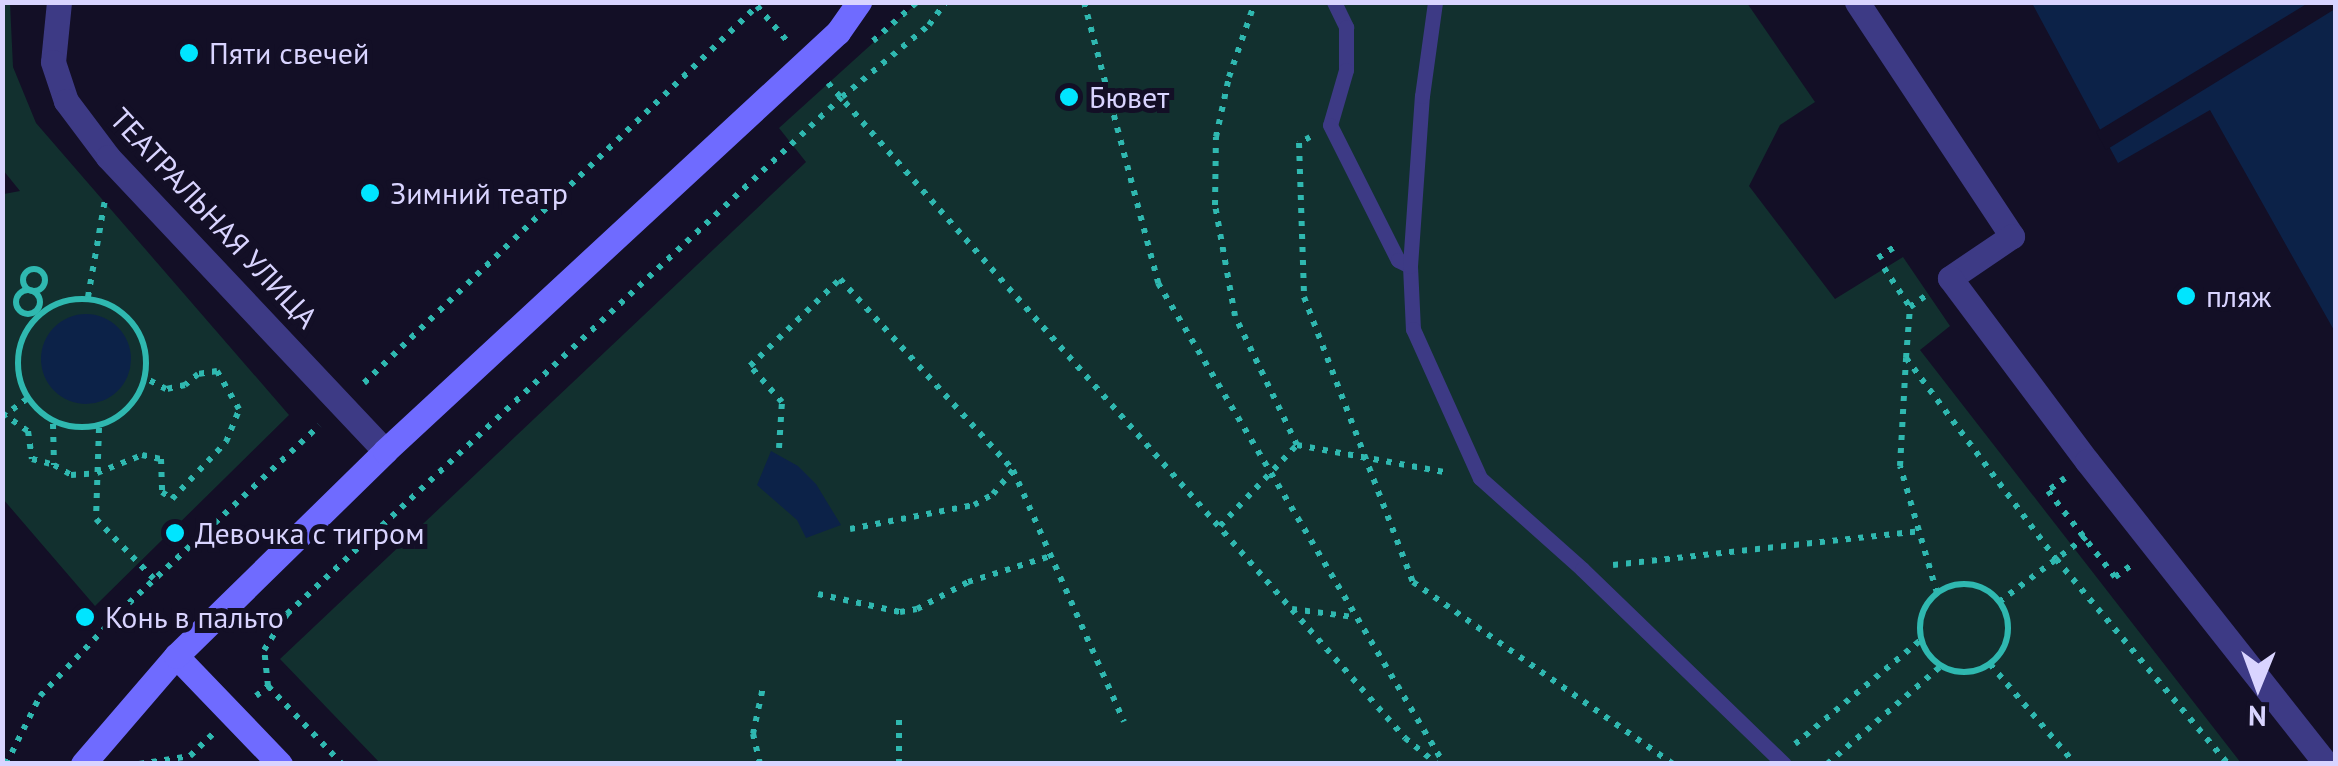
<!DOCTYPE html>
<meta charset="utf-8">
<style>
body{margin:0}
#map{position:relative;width:2338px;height:766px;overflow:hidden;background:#130f26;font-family:"PT Sans",sans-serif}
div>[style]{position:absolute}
.green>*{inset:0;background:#12302f}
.water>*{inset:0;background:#0c2248}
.round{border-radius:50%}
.pier>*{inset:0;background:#130f26}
.path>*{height:6px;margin-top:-3px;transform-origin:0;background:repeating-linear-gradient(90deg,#2fb8b0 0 5px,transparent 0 13px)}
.path>.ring{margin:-3px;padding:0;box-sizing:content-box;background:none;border:6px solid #2fb8b0;border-radius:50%}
.lane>*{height:15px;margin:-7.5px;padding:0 7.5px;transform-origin:7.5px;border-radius:7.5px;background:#3d3a85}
.street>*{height:25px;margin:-12.5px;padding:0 12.5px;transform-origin:12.5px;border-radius:12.5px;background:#3d3a85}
.secondary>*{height:25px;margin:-12.5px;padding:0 12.5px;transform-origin:12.5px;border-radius:12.5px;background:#6f6bff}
.dots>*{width:28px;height:28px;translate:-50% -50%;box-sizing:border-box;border:5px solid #130f26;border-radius:50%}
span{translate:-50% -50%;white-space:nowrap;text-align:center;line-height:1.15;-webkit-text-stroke:10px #130f26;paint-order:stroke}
.poi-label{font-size:30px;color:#d9d4ff}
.left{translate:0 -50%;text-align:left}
.street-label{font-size:30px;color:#d9d4ff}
.frame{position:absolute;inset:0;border:5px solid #d9d4ff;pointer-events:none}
.north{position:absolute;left:2208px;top:636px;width:100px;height:100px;-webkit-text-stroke:8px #130f26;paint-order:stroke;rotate:181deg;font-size:28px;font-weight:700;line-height:40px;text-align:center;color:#d9d4ff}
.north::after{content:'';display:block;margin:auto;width:35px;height:45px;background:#d9d4ff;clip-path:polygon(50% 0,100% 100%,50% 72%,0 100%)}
</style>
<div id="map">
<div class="green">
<i style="clip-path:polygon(2px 3px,10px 3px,13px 67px,36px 123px,289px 415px,95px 606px,3px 499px,3px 215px,4px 194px,20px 191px,3px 170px)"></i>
<i style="clip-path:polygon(917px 3px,1747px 3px,1815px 102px,1780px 125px,1749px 186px,1835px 299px,1903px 257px,1950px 326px,1920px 350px,2241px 763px,380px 763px,280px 659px,806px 162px,779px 128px)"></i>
</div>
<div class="water">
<i style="clip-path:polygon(2032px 3px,2335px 3px,2335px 332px,2210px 110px,2118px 163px)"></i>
<i class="round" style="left:41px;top:314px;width:90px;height:90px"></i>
<i style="clip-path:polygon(771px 451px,798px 466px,816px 484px,841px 525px,806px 538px,797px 520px,757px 485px)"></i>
</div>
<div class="pier">
<i style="clip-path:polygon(2308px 3px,2335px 3px,2335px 9px,2106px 150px,2096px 132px)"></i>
</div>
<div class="path">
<i style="left:1084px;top:2px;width:291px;rotate:75.2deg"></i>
<i style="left:1158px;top:283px;width:560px;rotate:59.26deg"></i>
<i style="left:873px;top:41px;width:59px;rotate:-41.6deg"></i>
<i style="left:828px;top:83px;width:873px;rotate:48.62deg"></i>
<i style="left:1405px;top:738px;width:41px;rotate:39.1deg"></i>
<i style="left:1310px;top:137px;width:13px;rotate:151deg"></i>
<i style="left:1299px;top:143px;width:154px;rotate:88.1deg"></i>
<i style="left:1304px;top:297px;width:305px;rotate:69.1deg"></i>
<i style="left:1413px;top:582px;width:317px;rotate:35deg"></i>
<i style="left:1878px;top:258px;width:23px;rotate:-34deg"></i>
<i style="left:1884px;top:268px;width:47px;rotate:56.3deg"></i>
<i class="ring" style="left:23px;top:269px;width:16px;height:16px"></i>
<i class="ring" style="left:16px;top:290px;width:18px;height:18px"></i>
<i style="left:88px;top:297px;width:98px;rotate:-80.1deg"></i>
<i class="ring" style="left:18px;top:299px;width:122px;height:122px"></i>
<i style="left:1906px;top:358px;width:51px;rotate:-85.5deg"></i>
<i style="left:1910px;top:307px;width:22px;rotate:-36deg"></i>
<i style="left:364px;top:383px;width:545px;rotate:-43.81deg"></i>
<i style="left:757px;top:6px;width:48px;rotate:49.3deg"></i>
<i style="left:2px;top:413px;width:32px;rotate:35deg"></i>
<i style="left:28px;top:431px;width:28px;rotate:82deg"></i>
<i style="left:32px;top:459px;width:23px;rotate:15deg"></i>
<i style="left:2px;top:417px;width:32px;rotate:-36deg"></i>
<i style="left:53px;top:424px;width:41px;rotate:88.6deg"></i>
<i style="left:54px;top:465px;width:20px;rotate:30deg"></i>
<i style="left:71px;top:475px;width:26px;rotate:-4deg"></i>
<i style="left:97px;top:473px;width:48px;rotate:-21.8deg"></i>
<i style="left:142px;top:455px;width:19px;rotate:12deg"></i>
<i style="left:161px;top:459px;width:33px;rotate:88deg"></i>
<i style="left:162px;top:492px;width:12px;rotate:35deg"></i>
<i style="left:172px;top:499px;width:79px;rotate:-46.5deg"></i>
<i style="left:226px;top:442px;width:35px;rotate:-68deg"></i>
<i style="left:239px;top:409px;width:44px;rotate:-120.1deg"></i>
<i style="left:217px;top:371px;width:19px;rotate:171deg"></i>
<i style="left:198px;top:374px;width:17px;rotate:140deg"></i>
<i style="left:185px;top:385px;width:19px;rotate:168deg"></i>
<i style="left:166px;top:389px;width:26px;rotate:-152deg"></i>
<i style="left:99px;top:428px;width:91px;rotate:91.9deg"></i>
<i style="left:96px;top:519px;width:83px;rotate:46deg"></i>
<i style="left:1297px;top:445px;width:155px;rotate:10.4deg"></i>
<i style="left:779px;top:448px;width:46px;rotate:-86.3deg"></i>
<i style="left:782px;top:402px;width:48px;rotate:-131.6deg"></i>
<i style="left:750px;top:366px;width:125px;rotate:-44deg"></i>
<i style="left:840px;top:279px;width:258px;rotate:47.8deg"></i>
<i style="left:1013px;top:470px;width:275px;rotate:66.2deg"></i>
<i style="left:2065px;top:478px;width:21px;rotate:143deg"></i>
<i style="left:2048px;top:491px;width:109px;rotate:52.1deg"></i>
<i style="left:2115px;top:577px;width:22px;rotate:-36deg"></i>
<i style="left:1220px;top:526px;width:112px;rotate:-46.5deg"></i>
<i style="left:1297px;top:445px;width:143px;rotate:-115.7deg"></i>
<i style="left:1235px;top:316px;width:113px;rotate:-100.2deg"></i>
<i style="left:1215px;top:205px;width:68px;rotate:-89.2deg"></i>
<i style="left:1216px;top:137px;width:61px;rotate:-77.8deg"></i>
<i style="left:1229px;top:77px;width:79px;rotate:-70.9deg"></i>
<i style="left:850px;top:529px;width:126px;rotate:-11deg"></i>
<i style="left:974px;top:505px;width:22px;rotate:-30deg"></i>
<i style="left:993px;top:494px;width:31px;rotate:-50deg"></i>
<i style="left:1613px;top:565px;width:308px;rotate:-6.3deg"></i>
<i class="ring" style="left:1920px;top:584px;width:82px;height:82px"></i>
<i style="left:1937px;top:593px;width:132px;rotate:-106.2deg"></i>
<i style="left:1900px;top:466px;width:108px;rotate:-86.8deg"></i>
<i style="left:1906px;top:358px;width:251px;rotate:53.3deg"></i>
<i style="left:2056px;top:559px;width:268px;rotate:50deg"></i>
<i style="left:818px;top:594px;width:84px;rotate:12.4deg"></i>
<i style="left:900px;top:612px;width:17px;rotate:-10deg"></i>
<i style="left:917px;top:609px;width:58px;rotate:-27.9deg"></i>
<i style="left:968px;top:582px;width:87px;rotate:-17.4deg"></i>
<i style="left:1999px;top:602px;width:109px;rotate:-36.8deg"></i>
<i style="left:1292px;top:609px;width:63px;rotate:7.4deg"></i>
<i style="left:1990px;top:664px;width:131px;rotate:49.6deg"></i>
<i style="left:268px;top:686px;width:108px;rotate:46.5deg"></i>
<i style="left:256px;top:696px;width:16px;rotate:-40deg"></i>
<i style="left:268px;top:686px;width:36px;rotate:-96deg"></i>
<i style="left:264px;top:650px;width:43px;rotate:-57.4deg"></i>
<i style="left:287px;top:614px;width:758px;rotate:-42.97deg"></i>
<i style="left:842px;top:97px;width:113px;rotate:-39.6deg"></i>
<i style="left:929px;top:25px;width:29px;rotate:-54deg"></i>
<i style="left:1795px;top:744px;width:165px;rotate:-39.6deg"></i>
<i style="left:6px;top:764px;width:76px;rotate:-63.4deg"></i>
<i style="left:40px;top:696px;width:129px;rotate:-46.3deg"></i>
<i style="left:129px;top:603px;width:260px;rotate:-43deg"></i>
<i style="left:139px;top:764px;width:52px;rotate:-8.9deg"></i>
<i style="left:190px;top:756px;width:32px;rotate:-44deg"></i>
<i style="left:760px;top:764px;width:31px;rotate:-103deg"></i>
<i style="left:753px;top:734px;width:48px;rotate:-78deg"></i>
<i style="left:899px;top:764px;width:47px;rotate:-90deg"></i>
<i style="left:1827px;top:764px;width:150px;rotate:-40.7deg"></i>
</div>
<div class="lane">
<i style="left:1334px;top:2px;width:28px;rotate:64deg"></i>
<i style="left:1346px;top:27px;width:43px;rotate:90deg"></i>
<i style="left:1346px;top:70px;width:57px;rotate:106.2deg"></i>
<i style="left:1330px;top:125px;width:151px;rotate:63.3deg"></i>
<i style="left:1398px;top:260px;width:13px;rotate:27deg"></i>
<i style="left:1410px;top:266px;width:63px;rotate:87.3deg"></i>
<i style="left:1413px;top:329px;width:163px;rotate:65.8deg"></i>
<i style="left:1480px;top:478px;width:137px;rotate:41.7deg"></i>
<i style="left:1582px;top:569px;width:281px;rotate:44deg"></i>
<i style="left:1410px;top:266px;width:170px;rotate:-86deg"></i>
<i style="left:1422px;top:96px;width:95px;rotate:-82.1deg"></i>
</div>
<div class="street">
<i style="left:59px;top:2px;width:60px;rotate:95.7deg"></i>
<i style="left:53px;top:62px;width:41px;rotate:71.6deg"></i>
<i style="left:66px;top:101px;width:70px;rotate:53.1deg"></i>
<i style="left:108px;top:157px;width:404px;rotate:46.7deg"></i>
<i style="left:1857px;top:2px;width:281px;rotate:56.5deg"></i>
<i style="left:2012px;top:236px;width:75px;rotate:145.9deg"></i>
<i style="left:1950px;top:278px;width:229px;rotate:53.2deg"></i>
<i style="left:2087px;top:461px;width:386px;rotate:51.7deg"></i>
</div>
<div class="secondary">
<i style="left:176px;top:656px;width:150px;rotate:46.1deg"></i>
<i style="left:83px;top:764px;width:143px;rotate:-49.3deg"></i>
<i style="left:176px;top:656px;width:293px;rotate:-44.4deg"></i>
<i style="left:385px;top:451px;width:617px;rotate:-42.77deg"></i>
<i style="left:838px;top:32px;width:37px;rotate:-55deg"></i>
</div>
<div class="dots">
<i style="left:189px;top:53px;background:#00e5ff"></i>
<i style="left:1069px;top:97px;background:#00e5ff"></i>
<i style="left:370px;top:193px;background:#00e5ff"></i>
<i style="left:2186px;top:296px;background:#00e5ff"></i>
<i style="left:175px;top:533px;background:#00e5ff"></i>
<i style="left:85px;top:617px;background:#00e5ff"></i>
</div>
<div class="poi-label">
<span class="left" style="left:209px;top:53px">Пяти свечей</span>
<span class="left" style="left:1089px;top:97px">Бювет</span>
<span class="left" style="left:390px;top:193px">Зимний театр</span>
<span class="left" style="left:2206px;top:296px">пляж</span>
<span class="left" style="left:195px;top:533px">Девочка с тигром</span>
<span class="left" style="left:105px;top:617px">Конь в пальто</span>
</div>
<div class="street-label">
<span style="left:214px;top:218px;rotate:47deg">ТЕАТРАЛЬНАЯ УЛИЦА</span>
</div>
<div class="frame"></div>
<div class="north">N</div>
</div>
